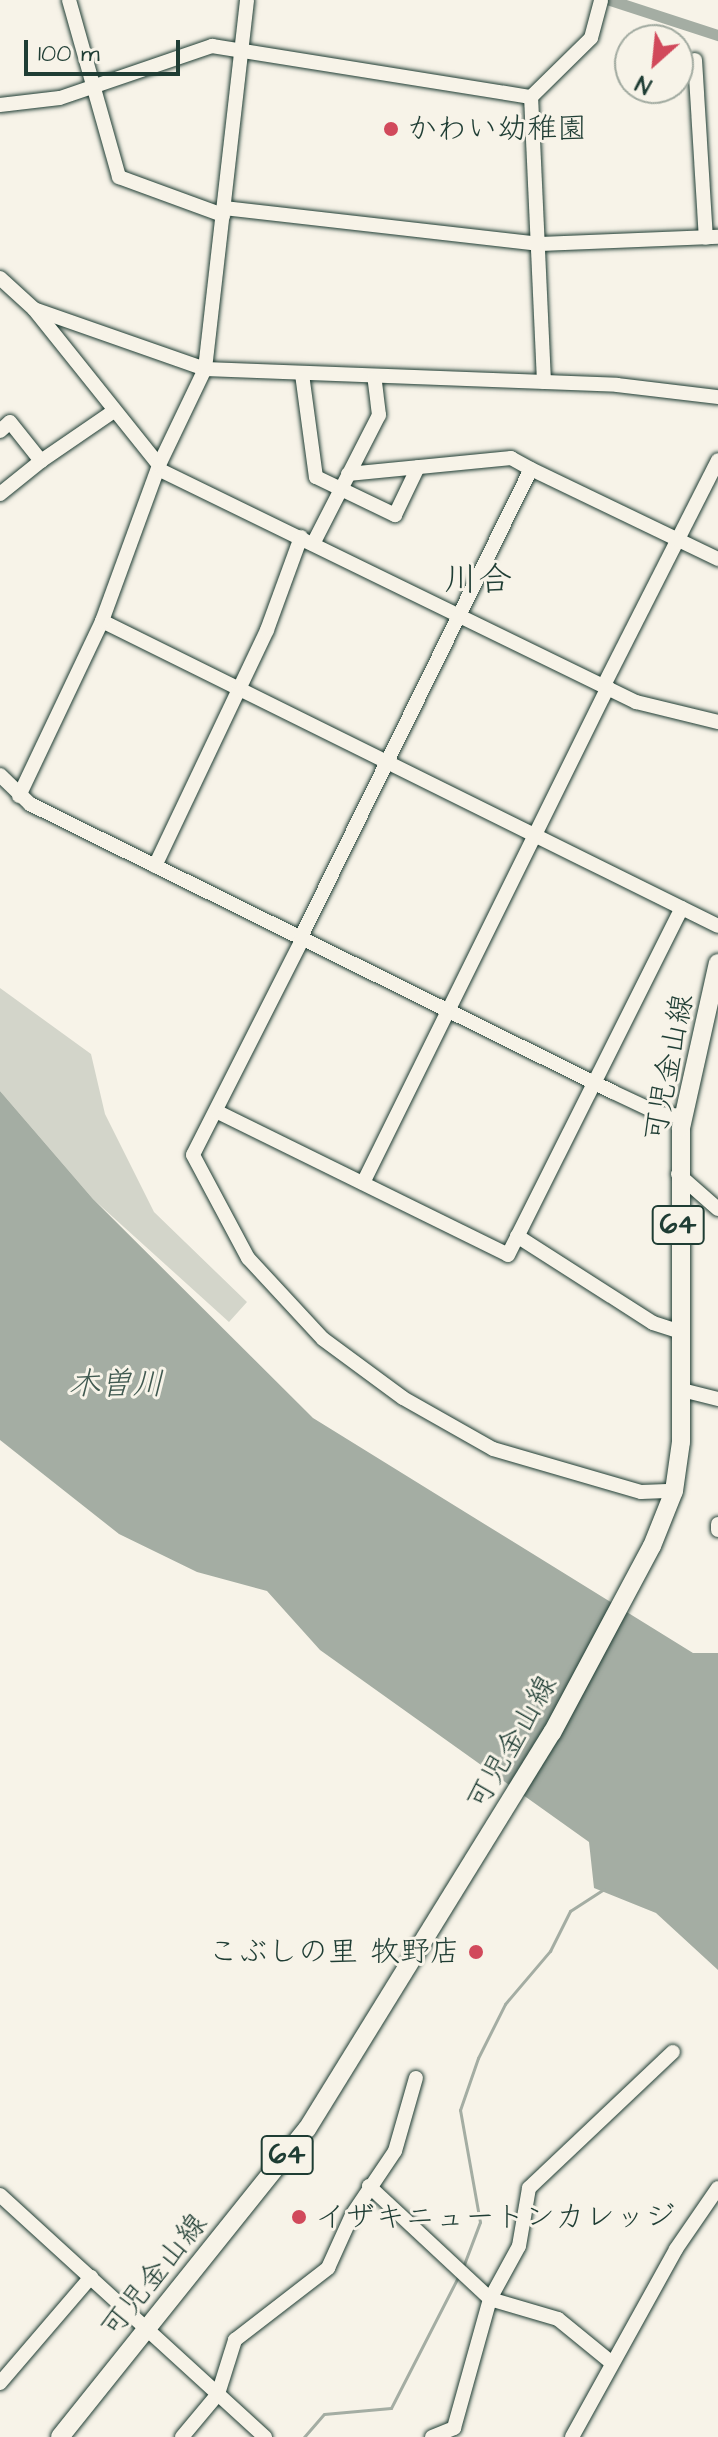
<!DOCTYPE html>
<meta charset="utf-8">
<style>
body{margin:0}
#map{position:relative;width:718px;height:2437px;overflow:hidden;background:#f7f3e8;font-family:"Architects Daughter","Klee One",sans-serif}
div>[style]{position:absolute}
.green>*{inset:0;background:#d3d5ca}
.water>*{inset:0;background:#a4ada3}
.stream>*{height:3px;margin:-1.5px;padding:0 1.5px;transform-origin:1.5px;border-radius:1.5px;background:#a4ada3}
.canal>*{height:11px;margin:-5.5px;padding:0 5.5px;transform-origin:5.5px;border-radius:5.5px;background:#a4ada3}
.roads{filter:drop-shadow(0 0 2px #1f3d34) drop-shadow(0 0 2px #1f3d34)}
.minor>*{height:14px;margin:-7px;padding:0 7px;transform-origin:7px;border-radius:7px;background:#f7f3e8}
.major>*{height:18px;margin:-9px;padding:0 9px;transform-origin:9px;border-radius:9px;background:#f7f3e8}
.dots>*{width:22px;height:22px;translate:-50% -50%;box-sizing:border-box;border:4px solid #f7f3e8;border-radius:50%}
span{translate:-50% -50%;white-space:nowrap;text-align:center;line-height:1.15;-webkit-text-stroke:6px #f7f3e8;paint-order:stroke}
.shield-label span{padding:2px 6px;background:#f7f3e8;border:2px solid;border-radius:6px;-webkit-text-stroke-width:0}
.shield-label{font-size:28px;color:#1f3d34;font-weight:700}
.poi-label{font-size:30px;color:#1f3d34}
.left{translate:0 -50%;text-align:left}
.right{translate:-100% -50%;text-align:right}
.street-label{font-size:30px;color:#1f3d34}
.water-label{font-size:32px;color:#405950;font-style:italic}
.quarter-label{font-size:34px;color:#1f3d34}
.north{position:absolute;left:614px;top:24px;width:80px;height:80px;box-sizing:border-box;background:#f7f3e8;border:2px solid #a1aaa0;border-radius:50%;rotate:207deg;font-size:22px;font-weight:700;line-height:32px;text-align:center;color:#1f3d34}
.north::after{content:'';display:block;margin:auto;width:28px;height:36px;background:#d1495b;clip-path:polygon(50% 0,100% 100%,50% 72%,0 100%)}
.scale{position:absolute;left:24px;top:40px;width:156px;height:36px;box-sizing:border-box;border:4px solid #1f3d34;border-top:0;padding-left:10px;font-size:24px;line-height:28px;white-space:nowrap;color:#1f3d34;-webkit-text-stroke:6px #f7f3e8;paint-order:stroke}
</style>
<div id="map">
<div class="green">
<i style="clip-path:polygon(0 988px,91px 1054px,105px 1114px,154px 1212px,247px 1302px,229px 1322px,93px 1199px,0 1091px)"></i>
</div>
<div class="water">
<i style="clip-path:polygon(0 1091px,93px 1199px,313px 1418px,693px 1653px,718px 1653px,718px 1970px,656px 1913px,594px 1888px,589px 1842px,320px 1650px,267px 1591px,197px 1572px,119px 1534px,0 1440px)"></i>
</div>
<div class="stream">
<i style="left:463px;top:2267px;width:48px;rotate:-69.3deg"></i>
<i style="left:480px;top:2222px;width:114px;rotate:-100.1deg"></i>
<i style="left:460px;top:2110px;width:55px;rotate:-70.9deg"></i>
<i style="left:478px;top:2058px;width:60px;rotate:-63.4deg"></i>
<i style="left:505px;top:2004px;width:70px;rotate:-49.7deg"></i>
<i style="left:550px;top:1951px;width:45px;rotate:-63.4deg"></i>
<i style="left:570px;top:1911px;width:40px;rotate:-32.9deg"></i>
<i style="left:304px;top:2437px;width:30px;rotate:-49deg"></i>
<i style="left:324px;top:2414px;width:67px;rotate:-5.1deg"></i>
<i style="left:391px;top:2408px;width:147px;rotate:-62.9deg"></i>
</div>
<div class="canal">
<i style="left:610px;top:0;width:114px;rotate:18deg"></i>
</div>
<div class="roads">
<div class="minor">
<i style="left:69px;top:0;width:184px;rotate:74.2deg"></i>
<i style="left:119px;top:177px;width:111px;rotate:20.1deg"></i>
<i style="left:695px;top:60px;width:178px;rotate:86.5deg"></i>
<i style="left:0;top:105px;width:60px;rotate:-6.7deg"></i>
<i style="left:60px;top:98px;width:161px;rotate:-18.9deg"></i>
<i style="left:212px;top:46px;width:323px;rotate:9.1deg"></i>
<i style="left:224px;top:208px;width:318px;rotate:6.5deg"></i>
<i style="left:540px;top:244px;width:178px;rotate:-2.3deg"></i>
<i style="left:0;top:278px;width:46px;rotate:42.4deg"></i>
<i style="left:34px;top:309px;width:181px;rotate:19.3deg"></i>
<i style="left:205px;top:369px;width:412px;rotate:2.2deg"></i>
<i style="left:617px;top:385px;width:102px;rotate:6.8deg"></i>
<i style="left:34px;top:309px;width:200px;rotate:51.3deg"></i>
<i style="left:302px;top:374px;width:104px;rotate:82.3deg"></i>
<i style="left:316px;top:477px;width:88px;rotate:25.7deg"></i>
<i style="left:395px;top:515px;width:53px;rotate:-64.4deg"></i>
<i style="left:544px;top:382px;width:285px;rotate:-92.6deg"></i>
<i style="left:531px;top:97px;width:84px;rotate:-44.5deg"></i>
<i style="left:591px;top:38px;width:39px;rotate:-75deg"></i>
<i style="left:0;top:431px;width:13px;rotate:-42deg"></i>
<i style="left:10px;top:422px;width:50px;rotate:51.5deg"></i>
<i style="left:41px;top:461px;width:88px;rotate:-34.4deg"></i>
<i style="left:160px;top:470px;width:530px;rotate:25.98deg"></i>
<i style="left:636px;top:702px;width:84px;rotate:13.7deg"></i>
<i style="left:348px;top:474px;width:164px;rotate:-5.6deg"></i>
<i style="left:511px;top:458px;width:23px;rotate:29deg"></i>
<i style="left:0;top:494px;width:53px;rotate:-38.8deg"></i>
<i style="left:313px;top:544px;width:145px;rotate:-62.9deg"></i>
<i style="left:379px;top:415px;width:38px;rotate:-97deg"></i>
<i style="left:102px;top:621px;width:687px;rotate:26.34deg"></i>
<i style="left:604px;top:685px;width:252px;rotate:-63.1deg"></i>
<i style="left:0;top:775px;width:42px;rotate:44deg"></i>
<i style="left:30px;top:804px;width:650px;rotate:26.29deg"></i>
<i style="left:613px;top:1092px;width:52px;rotate:25.1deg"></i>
<i style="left:660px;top:1114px;width:24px;rotate:5deg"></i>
<i style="left:19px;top:796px;width:194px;rotate:-64.6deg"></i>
<i style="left:102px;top:621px;width:166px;rotate:-69.9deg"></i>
<i style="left:159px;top:465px;width:106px;rotate:-64.4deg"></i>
<i style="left:205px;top:369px;width:371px;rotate:-83.5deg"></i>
<i style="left:155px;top:866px;width:261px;rotate:-64.6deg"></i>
<i style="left:267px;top:630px;width:99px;rotate:-69.9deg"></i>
<i style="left:301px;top:937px;width:521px;rotate:-63.83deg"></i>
<i style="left:531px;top:469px;width:208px;rotate:25.7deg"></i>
<i style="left:303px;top:938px;width:243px;rotate:116.9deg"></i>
<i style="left:193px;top:1155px;width:117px;rotate:61.9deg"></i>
<i style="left:248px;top:1258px;width:110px;rotate:47.2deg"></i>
<i style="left:323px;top:1339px;width:99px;rotate:36.4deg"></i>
<i style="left:403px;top:1398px;width:103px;rotate:29.5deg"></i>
<i style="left:493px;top:1449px;width:154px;rotate:16.2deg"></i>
<i style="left:641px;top:1492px;width:33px;rotate:-2deg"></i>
<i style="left:218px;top:1112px;width:323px;rotate:26.2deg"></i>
<i style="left:508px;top:1255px;width:388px;rotate:-63.4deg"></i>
<i style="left:678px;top:1174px;width:53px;rotate:41.2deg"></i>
<i style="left:363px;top:1183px;width:553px;rotate:-63.71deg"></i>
<i style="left:517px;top:1236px;width:161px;rotate:32.6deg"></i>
<i style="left:653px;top:1323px;width:28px;rotate:18deg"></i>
<i style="left:682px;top:1390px;width:37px;rotate:14deg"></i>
<i style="left:718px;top:1524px;width:6px;rotate:90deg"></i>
<i style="left:369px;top:2186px;width:166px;rotate:43deg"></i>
<i style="left:490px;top:2299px;width:71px;rotate:16.4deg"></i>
<i style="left:558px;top:2319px;width:70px;rotate:39.2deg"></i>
<i style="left:0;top:2195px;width:359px;rotate:42.4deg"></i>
<i style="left:0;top:2383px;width:140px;rotate:-49.4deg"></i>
<i style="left:182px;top:2437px;width:56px;rotate:-50.1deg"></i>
<i style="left:218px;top:2394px;width:57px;rotate:-72.5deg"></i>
<i style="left:235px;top:2340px;width:118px;rotate:-37.7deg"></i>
<i style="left:328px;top:2268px;width:58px;rotate:-65.6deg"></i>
<i style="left:352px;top:2215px;width:77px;rotate:-56.1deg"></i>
<i style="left:395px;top:2151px;width:76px;rotate:-74deg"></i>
<i style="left:432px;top:2437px;width:24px;rotate:-22deg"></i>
<i style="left:454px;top:2428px;width:134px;rotate:-74.4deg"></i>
<i style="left:490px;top:2299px;width:60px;rotate:-61.3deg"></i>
<i style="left:519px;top:2246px;width:59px;rotate:-80.2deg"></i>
<i style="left:529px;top:2188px;width:198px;rotate:-43.4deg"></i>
<i style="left:572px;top:2437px;width:215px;rotate:-61deg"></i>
<i style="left:676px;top:2249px;width:74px;rotate:-55.5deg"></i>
</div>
<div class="major">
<i style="left:60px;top:2437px;width:395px;rotate:-51.3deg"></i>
<i style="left:307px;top:2129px;width:466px;rotate:-58.3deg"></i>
<i style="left:552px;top:1733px;width:212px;rotate:-61.9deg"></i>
<i style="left:652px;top:1546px;width:59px;rotate:-68.2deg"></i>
<i style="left:674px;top:1491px;width:49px;rotate:-81.9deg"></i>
<i style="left:681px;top:1442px;width:314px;rotate:-90deg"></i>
<i style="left:681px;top:1128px;width:169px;rotate:-77.4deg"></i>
</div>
</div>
<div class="dots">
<i style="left:391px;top:129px;background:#d1495b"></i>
<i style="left:476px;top:1952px;background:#d1495b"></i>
<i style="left:299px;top:2217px;background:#d1495b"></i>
</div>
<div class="shield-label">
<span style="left:678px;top:1225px">64</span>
<span style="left:287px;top:2155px">64</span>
</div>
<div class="poi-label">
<span class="left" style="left:407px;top:129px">かわい幼稚園</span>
<span class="right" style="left:460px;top:1952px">こぶしの里 牧野店</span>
<span class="left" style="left:315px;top:2217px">イザキニュートンカレッジ</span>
</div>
<div class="street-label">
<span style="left:669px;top:1068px;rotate:-79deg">可児金山線</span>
<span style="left:512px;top:1743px;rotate:-60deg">可児金山線</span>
<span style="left:154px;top:2276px;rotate:-51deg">可児金山線</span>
</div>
<div class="water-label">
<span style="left:116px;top:1385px">木曽川</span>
</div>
<div class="quarter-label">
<span style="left:478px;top:581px">川合</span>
</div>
<div class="north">N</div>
<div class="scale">100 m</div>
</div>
